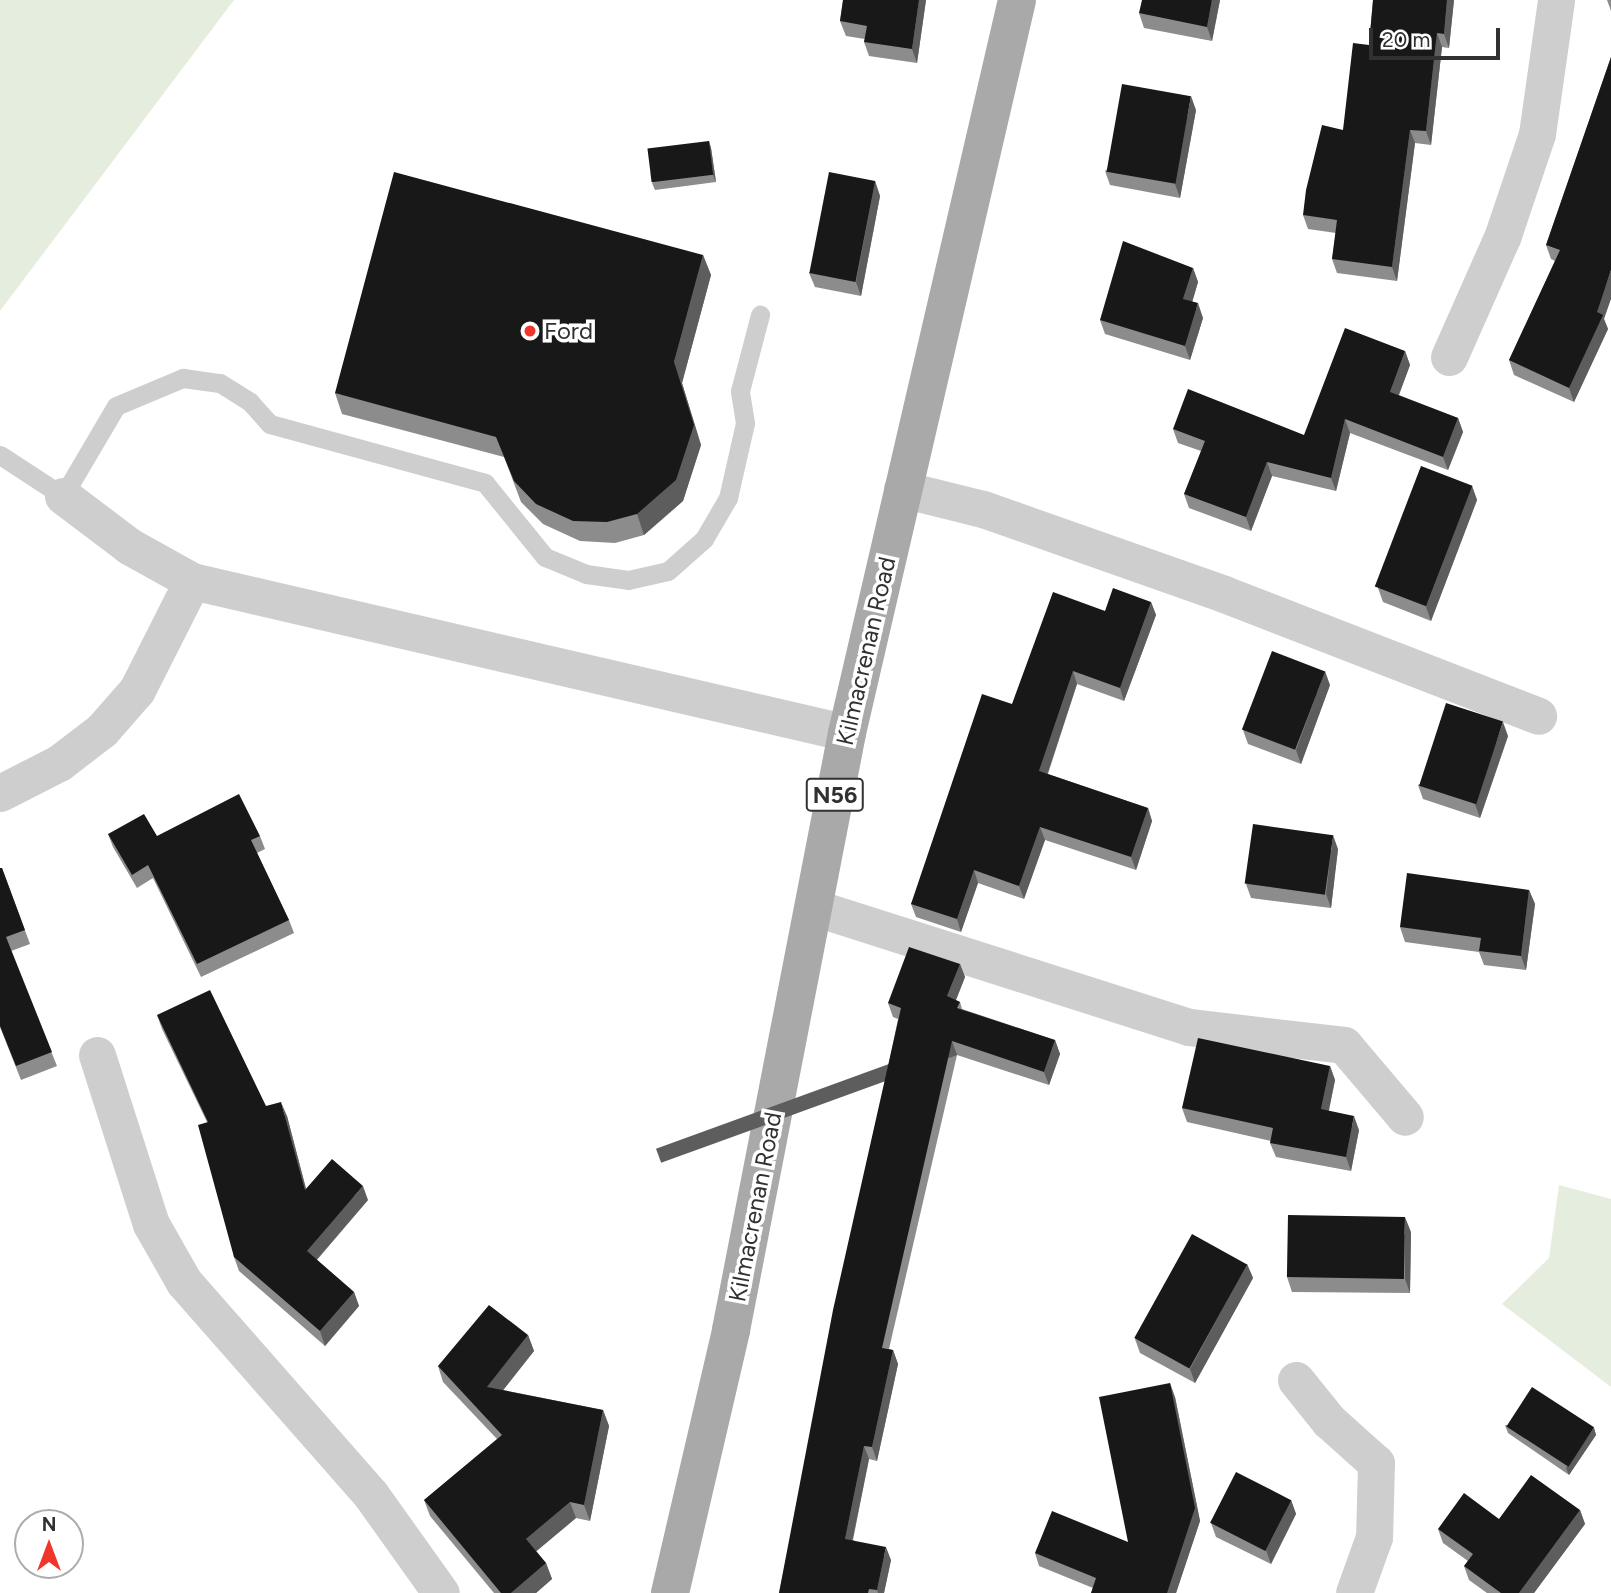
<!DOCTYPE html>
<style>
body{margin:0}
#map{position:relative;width:1611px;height:1593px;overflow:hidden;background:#fff;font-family:Figtree,sans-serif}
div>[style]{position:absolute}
.green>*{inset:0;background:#e5eede}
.lane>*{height:19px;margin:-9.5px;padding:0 9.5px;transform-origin:9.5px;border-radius:9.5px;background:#cecece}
.street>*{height:37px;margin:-18.5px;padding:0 18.5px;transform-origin:18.5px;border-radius:18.5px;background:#cecece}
.primary>*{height:38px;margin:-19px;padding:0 19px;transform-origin:19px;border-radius:19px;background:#a9a9a9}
.wall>*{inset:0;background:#8c8c8c}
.shaded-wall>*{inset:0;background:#5d5d5d;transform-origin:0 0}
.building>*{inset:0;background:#181818;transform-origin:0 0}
.dots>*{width:19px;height:19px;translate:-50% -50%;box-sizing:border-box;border:4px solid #fff;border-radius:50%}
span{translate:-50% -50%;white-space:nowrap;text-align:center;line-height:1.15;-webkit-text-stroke:7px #fff;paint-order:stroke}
.shield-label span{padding:2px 5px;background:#fff;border:2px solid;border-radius:5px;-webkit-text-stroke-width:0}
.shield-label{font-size:23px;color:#313131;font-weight:700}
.poi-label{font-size:24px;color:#313131}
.left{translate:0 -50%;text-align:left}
.street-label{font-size:24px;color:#313131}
.north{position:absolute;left:14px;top:1509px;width:70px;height:70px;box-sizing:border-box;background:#fff;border:2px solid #adadad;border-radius:50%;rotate:0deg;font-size:19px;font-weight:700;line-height:28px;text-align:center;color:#313131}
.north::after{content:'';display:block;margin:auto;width:24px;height:32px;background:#f0352a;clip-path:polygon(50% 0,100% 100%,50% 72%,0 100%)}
.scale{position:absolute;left:1369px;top:28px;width:131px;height:32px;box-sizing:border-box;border:4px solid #313131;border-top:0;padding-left:9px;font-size:21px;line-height:24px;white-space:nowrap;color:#313131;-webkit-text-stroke:5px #fff;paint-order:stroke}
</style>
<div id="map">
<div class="green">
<i style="clip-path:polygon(0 0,234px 0,0 311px)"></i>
<i style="clip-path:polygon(1559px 1185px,1611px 1199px,1611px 1387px,1502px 1304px,1549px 1258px)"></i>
</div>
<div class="lane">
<i style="left:0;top:455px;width:75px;rotate:33.1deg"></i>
<i style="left:63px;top:496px;width:104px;rotate:-59.5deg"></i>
<i style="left:116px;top:406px;width:73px;rotate:-22.7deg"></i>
<i style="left:183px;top:378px;width:37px;rotate:8deg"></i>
<i style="left:220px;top:383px;width:36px;rotate:32deg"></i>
<i style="left:250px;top:402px;width:30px;rotate:48deg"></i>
<i style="left:270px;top:424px;width:223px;rotate:15.3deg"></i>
<i style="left:485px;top:483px;width:95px;rotate:51deg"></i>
<i style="left:545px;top:557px;width:44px;rotate:22.5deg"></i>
<i style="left:586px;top:574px;width:42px;rotate:8.1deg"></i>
<i style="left:628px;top:580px;width:41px;rotate:-12.7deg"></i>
<i style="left:668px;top:571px;width:48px;rotate:-41.6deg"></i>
<i style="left:704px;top:539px;width:48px;rotate:-59.7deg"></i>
<i style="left:728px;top:498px;width:77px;rotate:-77.2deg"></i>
<i style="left:745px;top:423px;width:32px;rotate:-99deg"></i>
<i style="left:740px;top:391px;width:79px;rotate:-75.3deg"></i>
</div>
<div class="street">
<i style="left:1449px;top:357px;width:133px;rotate:-66.1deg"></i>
<i style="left:1503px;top:235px;width:107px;rotate:-71.4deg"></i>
<i style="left:1537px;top:134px;width:135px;rotate:-81.9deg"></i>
<i style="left:902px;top:489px;width:83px;rotate:13.9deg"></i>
<i style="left:983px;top:509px;width:256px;rotate:19.4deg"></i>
<i style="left:1224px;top:594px;width:337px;rotate:21.2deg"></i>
<i style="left:63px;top:496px;width:83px;rotate:37.1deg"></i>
<i style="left:129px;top:546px;width:72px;rotate:29.1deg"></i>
<i style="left:192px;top:581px;width:672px;rotate:13.06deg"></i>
<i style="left:0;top:793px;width:66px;rotate:-27deg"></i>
<i style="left:59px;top:763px;width:54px;rotate:-37.5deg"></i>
<i style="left:102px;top:730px;width:53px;rotate:-48.8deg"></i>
<i style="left:137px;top:690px;width:122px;rotate:-63.2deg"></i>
<i style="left:813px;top:907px;width:395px;rotate:17.7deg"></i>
<i style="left:1189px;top:1027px;width:156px;rotate:6.6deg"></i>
<i style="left:1344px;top:1045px;width:94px;rotate:49.7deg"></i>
<i style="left:97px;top:1055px;width:177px;rotate:72.3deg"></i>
<i style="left:151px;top:1224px;width:67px;rotate:60.4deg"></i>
<i style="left:184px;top:1282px;width:283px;rotate:48.7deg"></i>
<i style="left:371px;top:1495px;width:120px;rotate:54.5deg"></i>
<i style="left:1296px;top:1380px;width:53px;rotate:51.2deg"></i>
<i style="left:1329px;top:1421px;width:63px;rotate:41.8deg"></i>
<i style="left:1376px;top:1463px;width:74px;rotate:91.5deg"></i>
<i style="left:1374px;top:1537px;width:59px;rotate:109.7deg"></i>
</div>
<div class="primary">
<i style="left:670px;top:1593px;width:270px;rotate:-76.9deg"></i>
<i style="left:731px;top:1330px;width:608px;rotate:-79deg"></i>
<i style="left:847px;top:733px;width:752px;rotate:-76.94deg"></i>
</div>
<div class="wall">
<i style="clip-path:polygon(843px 0,926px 0,917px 63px,869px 56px,864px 42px,865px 39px,846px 36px,840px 21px)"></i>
<i style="clip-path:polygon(1220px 0,1212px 41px,1144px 28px,1139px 13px)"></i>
<i style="clip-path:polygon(1373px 0,1454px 0,1449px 48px,1442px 47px,1431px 145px,1415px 143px,1397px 281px,1337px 273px,1332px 259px,1336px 233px,1308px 229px,1303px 215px,1343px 130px,1369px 45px)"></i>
<i style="clip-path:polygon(1607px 0,1611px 0,1611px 11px)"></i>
<i style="clip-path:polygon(1611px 57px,1604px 319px,1608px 329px,1574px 402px,1514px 375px,1509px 360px,1555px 261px,1551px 259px,1546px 245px)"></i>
<i style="clip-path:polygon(1196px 110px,1180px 198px,1110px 185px,1105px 171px)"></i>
<i style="clip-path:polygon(709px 141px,711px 148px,716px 182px,655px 190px,652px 183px)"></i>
<i style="clip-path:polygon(875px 181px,880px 196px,861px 296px,815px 287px,809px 273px)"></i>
<i style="clip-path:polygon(703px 255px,711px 275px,682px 383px,701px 445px,683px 501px,644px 535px,615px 543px,580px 541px,543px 524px,521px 502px,504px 457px,342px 414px,335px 393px)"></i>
<i style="clip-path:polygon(1193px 268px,1198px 282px,1192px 302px,1203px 318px,1190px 360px,1105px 334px,1100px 320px)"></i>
<i style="clip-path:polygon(1405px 351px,1410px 365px,1399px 395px,1458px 418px,1463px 432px,1448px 470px,1350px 433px,1336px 491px,1272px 476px,1251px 531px,1189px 508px,1184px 494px,1201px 451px,1178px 443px,1173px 429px,1304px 435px)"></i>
<i style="clip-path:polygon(1472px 486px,1477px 500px,1431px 621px,1383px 602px,1378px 588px)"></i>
<i style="clip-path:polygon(1151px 602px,1156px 615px,1124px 701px,1077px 684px,1048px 774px,1148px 808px,1152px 821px,1136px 870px,1045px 840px,1024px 899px,978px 883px,961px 932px,916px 917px,911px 904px,1012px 704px,1105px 611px)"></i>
<i style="clip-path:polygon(1330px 685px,1301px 764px,1248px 744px,1243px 730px)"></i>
<i style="clip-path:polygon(1508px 736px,1480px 818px,1423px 799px,1418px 785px)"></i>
<i style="clip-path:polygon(108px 834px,157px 836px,260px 836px,265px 849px,257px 853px,289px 920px,294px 933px,201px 977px,153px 878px,137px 888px,113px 847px)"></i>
<i style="clip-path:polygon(1338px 849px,1331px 908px,1251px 898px,1246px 884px)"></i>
<i style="clip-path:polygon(2px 868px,30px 944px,11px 951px,57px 1066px,21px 1080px,0 1027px)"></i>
<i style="clip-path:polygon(1529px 890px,1535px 904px,1526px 970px,1484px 965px,1479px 952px,1405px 942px,1400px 927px)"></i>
<i style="clip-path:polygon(960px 964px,965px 977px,956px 1000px,960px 1002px,962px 1009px,1055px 1040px,1060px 1054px,1049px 1085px,957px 1055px,889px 1349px,893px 1350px,898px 1364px,877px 1461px,869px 1459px,853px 1540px,891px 1560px,884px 1593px,779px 1593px,898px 1019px,893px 1017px,888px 1003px)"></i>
<i style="clip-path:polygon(157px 1015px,266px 1106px,287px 1116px,306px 1189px,368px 1200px,317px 1260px,354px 1292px,359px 1306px,325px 1346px,239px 1271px,234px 1257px,207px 1122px,162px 1029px)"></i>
<i style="clip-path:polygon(1330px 1066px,1335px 1080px,1329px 1111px,1359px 1130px,1351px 1171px,1276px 1157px,1270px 1143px,1271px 1141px,1187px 1122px,1182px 1108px)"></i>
<i style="clip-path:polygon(1411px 1232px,1410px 1293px,1292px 1292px,1287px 1277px)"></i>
<i style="clip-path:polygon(1247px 1264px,1253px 1278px,1195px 1383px,1140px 1353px,1135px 1339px)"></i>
<i style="clip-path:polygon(528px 1335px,534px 1351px,503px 1390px,603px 1410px,609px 1426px,590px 1521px,576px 1518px,536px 1551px,546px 1563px,552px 1579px,536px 1593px,494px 1593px,430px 1516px,424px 1500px,497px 1439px,443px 1382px,438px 1366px)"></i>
<i style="clip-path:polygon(1175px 1397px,1200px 1521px,1176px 1593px,1091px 1593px,1093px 1588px,1039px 1566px,1035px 1553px,1128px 1542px)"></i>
<i style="clip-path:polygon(1505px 1425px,1594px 1428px,1596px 1435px,1569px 1475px,1508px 1433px)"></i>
<i style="clip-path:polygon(1291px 1500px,1296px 1514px,1271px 1564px,1216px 1537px,1211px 1523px)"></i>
<i style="clip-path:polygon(1580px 1510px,1585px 1524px,1534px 1593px,1487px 1593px,1469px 1580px,1464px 1566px,1468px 1561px,1443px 1543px,1438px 1529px,1499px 1519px)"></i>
</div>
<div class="shaded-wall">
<i style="clip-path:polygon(919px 0,926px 0,917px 63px,912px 49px)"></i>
<i style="clip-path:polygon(1212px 0,1220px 0,1212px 41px,1207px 27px)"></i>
<i style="clip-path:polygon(1447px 0,1454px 0,1449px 48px,1444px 34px)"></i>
<i style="clip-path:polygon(1437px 33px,1442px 47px,1431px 145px,1426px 131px)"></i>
<i style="clip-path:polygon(1191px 96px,1196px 110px,1180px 198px,1175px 184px)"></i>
<i style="clip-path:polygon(1410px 130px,1415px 143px,1397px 281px,1392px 267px)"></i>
<i style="clip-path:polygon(709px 141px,711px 148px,716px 182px,713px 175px)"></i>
<i style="clip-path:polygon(875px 181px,880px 196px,861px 296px,856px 282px)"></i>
<i style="clip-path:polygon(703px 255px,711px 275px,682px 383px,701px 445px,683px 501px,644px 535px,637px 514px,674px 362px)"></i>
<i style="clip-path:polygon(1193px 268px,1198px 282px,1189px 313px,1183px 299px)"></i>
<i style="clip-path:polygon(1611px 270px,1611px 299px,1604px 319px,1608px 329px,1574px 402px,1569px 388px)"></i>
<i style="clip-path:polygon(1198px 303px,1203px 318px,1190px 360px,1185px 346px)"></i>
<i style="clip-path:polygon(1405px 351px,1410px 365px,1395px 405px,1390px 392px)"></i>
<i style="clip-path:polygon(1458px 418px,1463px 432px,1448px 470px,1443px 457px)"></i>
<i style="clip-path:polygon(1345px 419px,1350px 433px,1336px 491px,1331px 478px)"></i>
<i style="clip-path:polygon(1267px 462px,1272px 476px,1251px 531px,1246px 517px)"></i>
<i style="clip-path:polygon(1472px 486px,1477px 500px,1431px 621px,1426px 607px)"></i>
<i style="clip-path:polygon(1151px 602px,1156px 615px,1124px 701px,1120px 688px)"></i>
<i style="clip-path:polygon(1073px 671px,1077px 684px,1044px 784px,1039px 771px)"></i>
<i style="clip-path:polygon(1325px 671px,1330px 685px,1301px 764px,1296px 750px)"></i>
<i style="clip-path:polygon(1503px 722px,1508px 736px,1480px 818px,1475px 804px)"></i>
<i style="clip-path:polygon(1148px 808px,1152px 821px,1136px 870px,1131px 857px)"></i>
<i style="clip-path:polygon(1040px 827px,1045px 840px,1024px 899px,1019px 886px)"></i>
<i style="clip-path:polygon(1333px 835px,1338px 849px,1331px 908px,1326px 894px)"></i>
<i style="clip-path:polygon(974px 870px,978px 883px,961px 932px,957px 919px)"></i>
<i style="clip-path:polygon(1529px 890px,1535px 904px,1526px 970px,1521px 956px)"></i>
<i style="clip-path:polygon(960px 964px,965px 977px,952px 1010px,947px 996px)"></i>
<i style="clip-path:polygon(1055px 1040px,1060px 1054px,1049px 1085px,1044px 1072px)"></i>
<i style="left:952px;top:1041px;width:15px;height:315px;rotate:70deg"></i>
<i style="clip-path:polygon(1330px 1066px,1335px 1080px,1326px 1123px,1321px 1109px)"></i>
<i style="clip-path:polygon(281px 1102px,287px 1116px,310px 1204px,305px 1190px)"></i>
<i style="clip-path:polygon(1354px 1116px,1359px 1130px,1351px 1171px,1346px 1157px)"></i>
<i style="clip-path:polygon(363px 1186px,368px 1200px,312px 1265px,307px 1251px)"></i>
<i style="clip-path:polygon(1405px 1217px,1411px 1232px,1410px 1293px,1405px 1279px)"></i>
<i style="clip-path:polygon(1247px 1264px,1253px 1278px,1195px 1383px,1190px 1369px)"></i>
<i style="clip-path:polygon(354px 1292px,359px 1306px,325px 1346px,320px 1331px)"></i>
<i style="clip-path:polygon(528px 1335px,534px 1351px,493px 1403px,487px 1387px)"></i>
<i style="clip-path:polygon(893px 1350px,898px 1364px,877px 1461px,872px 1447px)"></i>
<i style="clip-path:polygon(1170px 1383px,1175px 1397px,1200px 1521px,1176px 1593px,1167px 1593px)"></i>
<i style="clip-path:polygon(603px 1410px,609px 1426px,590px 1521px,584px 1505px)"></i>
<i style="clip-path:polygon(1594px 1428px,1596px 1435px,1569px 1475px,1566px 1468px)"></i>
<i style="clip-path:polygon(864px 1446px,869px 1459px,850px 1552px,845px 1539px)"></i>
<i style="clip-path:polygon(1291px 1500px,1296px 1514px,1271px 1564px,1266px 1550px)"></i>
<i style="clip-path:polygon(570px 1502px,576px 1518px,532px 1555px,526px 1539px)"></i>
<i style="clip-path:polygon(1580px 1510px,1585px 1524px,1534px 1593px,1519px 1593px)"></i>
<i style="clip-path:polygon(886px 1547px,891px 1560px,884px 1593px,878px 1593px,877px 1590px)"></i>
<i style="clip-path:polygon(546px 1563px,552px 1579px,536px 1593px,511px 1593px)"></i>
</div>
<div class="building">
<i style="clip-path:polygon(843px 0,919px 0,912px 49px,864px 42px,867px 26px,840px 21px)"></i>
<i style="clip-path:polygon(1142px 0,1212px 0,1207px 27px,1139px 13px)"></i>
<i style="clip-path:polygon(1373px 0,1447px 0,1444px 34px,1437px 33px,1426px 131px,1410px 130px,1392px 267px,1332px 259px,1337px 220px,1303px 215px,1306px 190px,1322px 125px,1343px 130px,1353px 43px,1369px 45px)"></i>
<i style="clip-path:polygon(1611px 57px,1611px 270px,1597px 312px,1603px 315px,1569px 388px,1509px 360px,1560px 250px,1546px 245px)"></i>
<i style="left:1122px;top:84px;width:70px;height:89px;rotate:10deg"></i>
<i style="left:709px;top:141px;width:34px;height:62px;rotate:83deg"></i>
<i style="clip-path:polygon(394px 172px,703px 255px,674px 362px,694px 425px,676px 480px,637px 514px,607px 522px,573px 521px,536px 504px,514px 481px,496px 437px,335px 393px)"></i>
<i style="left:829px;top:172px;width:47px;height:103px;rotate:11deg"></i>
<i style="clip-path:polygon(1123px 241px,1193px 268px,1183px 299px,1198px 303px,1185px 346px,1100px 320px)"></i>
<i style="clip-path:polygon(1345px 328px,1405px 351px,1390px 392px,1458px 418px,1443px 457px,1345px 419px,1331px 478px,1267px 462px,1246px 517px,1184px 494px,1205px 441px,1173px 429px,1188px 389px,1304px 435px)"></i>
<i style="left:1421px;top:466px;width:55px;height:129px;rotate:21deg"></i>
<i style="clip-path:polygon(1113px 588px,1151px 602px,1120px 688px,1073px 671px,1039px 771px,1148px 808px,1131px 857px,1040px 827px,1019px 886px,974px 870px,957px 919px,911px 904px,982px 694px,1012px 704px,1053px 592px,1105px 611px)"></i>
<i style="left:1272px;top:651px;width:57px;height:84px;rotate:21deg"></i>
<i style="left:1446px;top:703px;width:60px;height:87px;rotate:18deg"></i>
<i style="clip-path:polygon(239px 794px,260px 836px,251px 840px,289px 920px,197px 964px,148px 865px,132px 875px,108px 834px,144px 814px,157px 836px)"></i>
<i style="left:1253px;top:824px;width:81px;height:60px;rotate:8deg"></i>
<i style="clip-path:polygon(0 868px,2px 868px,25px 930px,6px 937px,52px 1052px,16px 1066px,0 1026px)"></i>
<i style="clip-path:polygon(1407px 873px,1529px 890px,1521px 956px,1479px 951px,1481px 938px,1400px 927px)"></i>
<i style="clip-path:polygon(909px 947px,960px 964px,947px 996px,960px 1002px,957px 1008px,1055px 1040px,1044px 1072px,952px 1041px,882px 1348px,893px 1350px,872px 1447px,864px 1446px,845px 1539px,886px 1547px,877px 1590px,869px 1589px,868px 1593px,779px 1593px,833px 1310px,901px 1008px,888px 1003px)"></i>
<i style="clip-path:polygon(210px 990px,266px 1106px,281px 1102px,305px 1190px,332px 1159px,363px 1186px,307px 1251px,354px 1292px,320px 1331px,234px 1257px,198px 1125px,208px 1122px,157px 1015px)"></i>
<i style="clip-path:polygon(1198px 1038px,1330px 1066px,1321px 1109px,1354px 1116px,1346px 1157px,1270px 1143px,1273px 1128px,1182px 1108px)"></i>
<i style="left:1288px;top:1215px;width:117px;height:62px;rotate:1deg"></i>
<i style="left:1192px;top:1234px;width:63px;height:119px;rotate:29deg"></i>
<i style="clip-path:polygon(489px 1305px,528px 1335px,487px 1387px,603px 1410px,584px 1505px,570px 1502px,526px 1539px,546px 1563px,511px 1593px,501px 1593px,424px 1500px,502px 1435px,438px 1366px)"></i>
<i style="clip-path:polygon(1170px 1383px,1195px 1508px,1167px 1593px,1091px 1593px,1096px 1578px,1035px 1553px,1052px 1511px,1128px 1542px,1099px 1397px)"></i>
<i style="left:1532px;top:1387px;width:74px;height:47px;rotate:33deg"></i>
<i style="left:1236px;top:1472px;width:62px;height:57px;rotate:27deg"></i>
<i style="clip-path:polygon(1531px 1475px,1580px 1510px,1519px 1593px,1501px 1593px,1464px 1566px,1473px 1554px,1438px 1529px,1464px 1493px,1499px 1519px)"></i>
</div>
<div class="dots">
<i style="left:530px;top:331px;background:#f0352a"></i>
</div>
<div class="shield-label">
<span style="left:835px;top:795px">N56</span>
</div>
<div class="poi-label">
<span class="left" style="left:544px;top:331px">Ford</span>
</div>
<div class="street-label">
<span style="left:866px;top:651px;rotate:-77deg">Kilmacrenan Road</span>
<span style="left:755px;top:1207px;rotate:-79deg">Kilmacrenan Road</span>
</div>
<div class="north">N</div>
<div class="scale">20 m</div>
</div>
